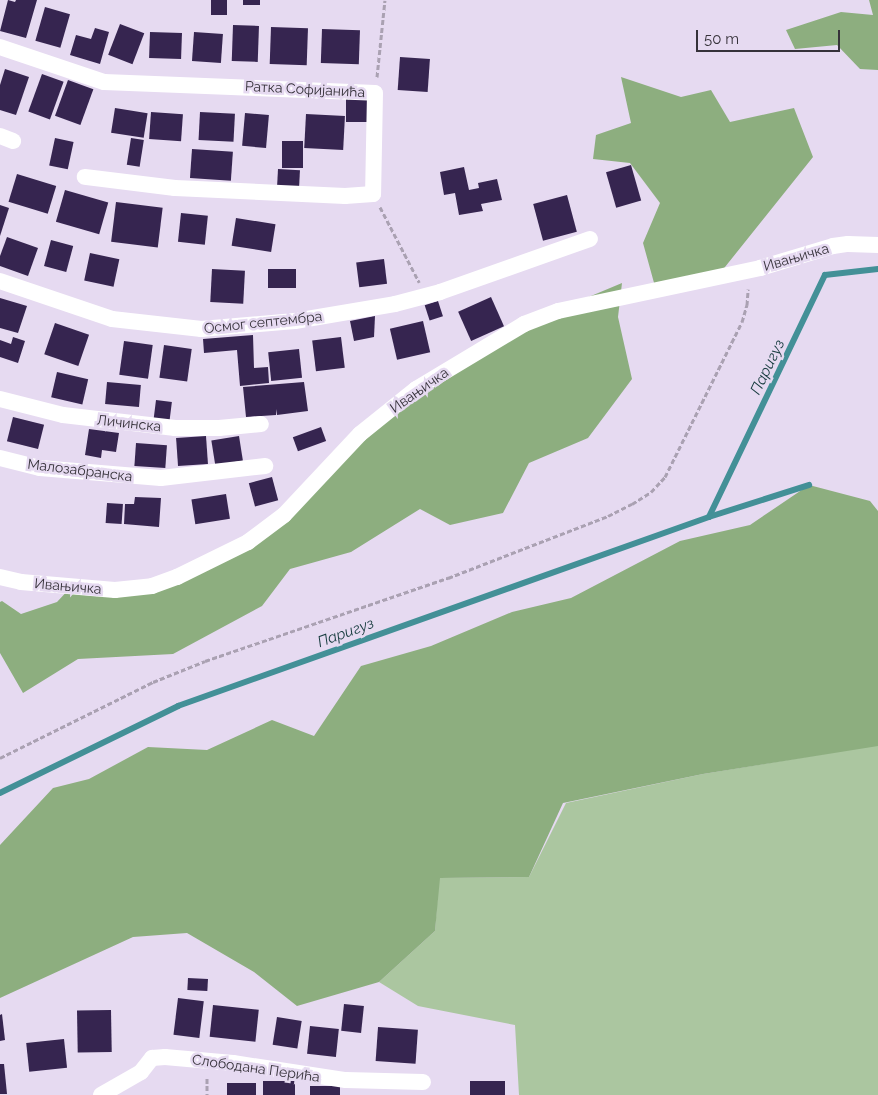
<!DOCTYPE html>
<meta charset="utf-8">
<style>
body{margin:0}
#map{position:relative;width:878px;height:1095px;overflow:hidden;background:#e6daf1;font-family:Raleway,sans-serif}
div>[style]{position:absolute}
.green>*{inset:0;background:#abc6a0}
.forest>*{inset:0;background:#8dae7f}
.stream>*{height:5.5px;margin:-2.75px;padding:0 2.75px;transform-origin:2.75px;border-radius:2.75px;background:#439097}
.building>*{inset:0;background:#362550;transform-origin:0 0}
.path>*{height:3px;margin-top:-1.5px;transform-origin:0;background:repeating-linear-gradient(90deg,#aaa1b2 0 5px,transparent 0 7.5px)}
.street>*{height:16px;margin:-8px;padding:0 8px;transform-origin:8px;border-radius:8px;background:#fff}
span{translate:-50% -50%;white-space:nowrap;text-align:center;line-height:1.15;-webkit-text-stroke:5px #e6daf1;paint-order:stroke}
.street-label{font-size:14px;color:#36323a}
.water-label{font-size:15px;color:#14393c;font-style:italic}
.scale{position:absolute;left:696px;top:30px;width:144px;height:22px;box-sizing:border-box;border:2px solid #36323a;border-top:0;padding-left:6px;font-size:15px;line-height:18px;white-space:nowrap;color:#36323a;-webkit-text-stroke:4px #e6daf1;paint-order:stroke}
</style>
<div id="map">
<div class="green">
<i style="clip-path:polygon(878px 745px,878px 1095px,519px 1095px,515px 1025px,418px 1006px,379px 982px,435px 931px,439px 878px,529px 877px,566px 803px,703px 774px)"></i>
</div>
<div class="forest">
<i style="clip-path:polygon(869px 0,878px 0,878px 70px,860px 69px,837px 45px,795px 49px,786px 30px,841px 12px,873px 15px)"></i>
<i style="clip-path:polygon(621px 77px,681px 97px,711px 90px,730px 122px,794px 108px,813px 157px,717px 277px,656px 290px,643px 243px,660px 203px,630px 163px,593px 159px,596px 135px,631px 123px)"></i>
<i style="clip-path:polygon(622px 283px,618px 317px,632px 379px,588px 438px,529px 463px,503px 513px,450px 525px,420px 509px,351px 552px,290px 569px,262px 606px,173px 654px,78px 659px,23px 693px,0 653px,0 602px,2px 601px,21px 614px,57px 602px,71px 587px,152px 586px,248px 542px,360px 434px,524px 324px)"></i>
<i style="clip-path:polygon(809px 485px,870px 501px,878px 511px,878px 746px,703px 774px,563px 803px,529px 877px,440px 878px,435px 931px,379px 982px,297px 1006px,254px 972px,187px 933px,133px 937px,0 998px,0 845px,53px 788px,89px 779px,148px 747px,207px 750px,272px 720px,314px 736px,361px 666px,431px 646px,512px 612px,571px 598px,680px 541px,750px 525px)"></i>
</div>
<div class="stream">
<i style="left:709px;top:517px;width:268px;rotate:-64.4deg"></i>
<i style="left:825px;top:275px;width:53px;rotate:-6.5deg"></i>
<i style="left:0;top:793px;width:198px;rotate:-26deg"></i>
<i style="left:178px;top:706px;width:564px;rotate:-19.59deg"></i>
<i style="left:709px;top:517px;width:105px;rotate:-17.7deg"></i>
</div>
<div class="building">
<i style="clip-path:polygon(8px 0,15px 2px,16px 0,37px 0,26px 38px,0 31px)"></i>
<i style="left:211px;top:0;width:16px;height:15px"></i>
<i style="left:243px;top:0;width:17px;height:5px"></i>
<i style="left:45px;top:7px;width:26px;height:35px;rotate:16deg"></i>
<i style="left:120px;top:24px;width:26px;height:33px;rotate:21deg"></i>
<i style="left:233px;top:25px;width:26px;height:36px;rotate:2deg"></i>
<i style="left:271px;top:27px;width:37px;height:37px;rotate:2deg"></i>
<i style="clip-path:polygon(95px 28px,109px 32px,100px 64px,70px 55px,76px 35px,91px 39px)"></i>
<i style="left:322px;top:29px;width:38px;height:34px;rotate:2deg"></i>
<i style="left:150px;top:32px;width:32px;height:26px;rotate:2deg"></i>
<i style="left:194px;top:32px;width:29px;height:29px;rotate:4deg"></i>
<i style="left:400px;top:57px;width:30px;height:33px;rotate:4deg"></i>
<i style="clip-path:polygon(5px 69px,29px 77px,16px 115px,0 110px,0 85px)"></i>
<i style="left:42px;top:74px;width:23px;height:40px;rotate:20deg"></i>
<i style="left:68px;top:80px;width:27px;height:38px;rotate:20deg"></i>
<i style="left:346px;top:99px;width:22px;height:23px"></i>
<i style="left:115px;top:108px;width:33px;height:25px;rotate:9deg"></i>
<i style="left:151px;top:112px;width:32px;height:27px;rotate:4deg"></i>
<i style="left:200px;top:112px;width:35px;height:28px;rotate:3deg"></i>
<i style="left:245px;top:113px;width:24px;height:33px;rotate:5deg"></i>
<i style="left:306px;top:114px;width:39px;height:34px;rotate:3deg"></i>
<i style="left:55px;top:138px;width:19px;height:28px;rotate:12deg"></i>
<i style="left:131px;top:138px;width:13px;height:27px;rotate:9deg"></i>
<i style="left:282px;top:141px;width:21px;height:27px"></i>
<i style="left:192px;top:149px;width:41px;height:29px;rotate:4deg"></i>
<i style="left:631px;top:165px;width:37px;height:26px;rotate:74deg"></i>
<i style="clip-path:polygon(464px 167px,469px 190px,479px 188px,478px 183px,497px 179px,502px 200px,481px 204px,483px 211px,459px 215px,455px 193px,444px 195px,440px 172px)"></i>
<i style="left:278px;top:169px;width:22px;height:18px;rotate:3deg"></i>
<i style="left:17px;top:174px;width:41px;height:29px;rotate:17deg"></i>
<i style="left:65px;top:190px;width:45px;height:33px;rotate:16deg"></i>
<i style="left:567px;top:195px;width:38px;height:35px;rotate:75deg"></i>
<i style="left:116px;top:202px;width:47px;height:40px;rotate:7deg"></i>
<i style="clip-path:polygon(0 205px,9px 208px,0 236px)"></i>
<i style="left:181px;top:213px;width:27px;height:29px;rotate:6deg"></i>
<i style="left:236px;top:218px;width:40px;height:28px;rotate:9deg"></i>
<i style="clip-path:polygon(7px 237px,38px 248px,28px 276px,0 266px,0 256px)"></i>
<i style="left:51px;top:240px;width:23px;height:27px;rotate:15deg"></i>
<i style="left:90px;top:253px;width:30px;height:28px;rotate:12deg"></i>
<i style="left:384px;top:259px;width:25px;height:28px;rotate:83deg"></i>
<i style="left:212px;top:269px;width:33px;height:33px;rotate:3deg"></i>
<i style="left:268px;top:269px;width:28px;height:19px"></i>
<i style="left:491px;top:297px;width:32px;height:36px;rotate:66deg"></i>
<i style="clip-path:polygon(0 298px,27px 306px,18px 333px,0 328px)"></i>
<i style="left:438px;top:301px;width:16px;height:14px;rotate:72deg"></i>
<i style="clip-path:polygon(375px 316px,374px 337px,354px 341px,350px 321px)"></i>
<i style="left:423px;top:321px;width:32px;height:34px;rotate:77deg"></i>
<i style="left:55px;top:323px;width:36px;height:33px;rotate:19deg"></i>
<i style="clip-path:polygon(253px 335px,254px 368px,268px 367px,269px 383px,240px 386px,237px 350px,204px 353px,203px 339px)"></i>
<i style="clip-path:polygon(13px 337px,25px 341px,18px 363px,0 357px,0 340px,11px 344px)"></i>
<i style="left:341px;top:337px;width:31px;height:29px;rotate:83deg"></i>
<i style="left:124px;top:341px;width:29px;height:34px;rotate:8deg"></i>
<i style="left:164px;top:345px;width:28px;height:33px;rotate:8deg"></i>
<i style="left:299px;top:349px;width:29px;height:31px;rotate:84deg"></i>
<i style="left:57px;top:372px;width:32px;height:26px;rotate:13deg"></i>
<i style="left:107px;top:382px;width:34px;height:22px;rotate:5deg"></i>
<i style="clip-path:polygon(304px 382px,308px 411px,277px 415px,276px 409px,276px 415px,246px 417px,243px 387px)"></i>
<i style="left:156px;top:400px;width:16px;height:20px;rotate:7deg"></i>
<i style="left:13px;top:417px;width:32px;height:25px;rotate:14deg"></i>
<i style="left:321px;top:427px;width:15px;height:30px;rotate:70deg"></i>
<i style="clip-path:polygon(89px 429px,119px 433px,116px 452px,102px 450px,101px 458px,85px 455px)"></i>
<i style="left:206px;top:436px;width:28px;height:30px;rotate:86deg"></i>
<i style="left:239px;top:436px;width:25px;height:28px;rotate:81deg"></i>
<i style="left:136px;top:443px;width:31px;height:23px;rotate:4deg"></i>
<i style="left:272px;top:477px;width:24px;height:24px;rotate:75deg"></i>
<i style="left:226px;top:494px;width:25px;height:35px;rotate:81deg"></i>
<i style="clip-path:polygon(135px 497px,161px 498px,159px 527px,124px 524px,125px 504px,134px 504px)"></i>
<i style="left:107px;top:503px;width:16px;height:20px;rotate:4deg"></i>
<i style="left:188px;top:978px;width:20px;height:12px;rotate:3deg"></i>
<i style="left:178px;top:998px;width:26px;height:37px;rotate:7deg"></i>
<i style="left:344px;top:1004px;width:20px;height:27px;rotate:6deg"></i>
<i style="left:213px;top:1005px;width:46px;height:32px;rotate:6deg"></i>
<i style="left:111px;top:1010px;width:42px;height:34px;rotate:89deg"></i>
<i style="clip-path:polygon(2px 1014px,5px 1040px,0 1041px,0 1015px)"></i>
<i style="left:277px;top:1017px;width:25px;height:28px;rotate:9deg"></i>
<i style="left:310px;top:1026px;width:29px;height:28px;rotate:6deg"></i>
<i style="left:378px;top:1027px;width:40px;height:34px;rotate:4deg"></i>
<i style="left:64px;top:1039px;width:29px;height:38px;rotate:84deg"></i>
<i style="clip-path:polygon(0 1064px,4px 1064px,7px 1094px,0 1094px)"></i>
<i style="left:263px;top:1081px;width:32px;height:14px"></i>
<i style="left:505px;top:1081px;width:14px;height:35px;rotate:90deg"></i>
<i style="left:227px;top:1083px;width:29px;height:12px"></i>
<i style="left:310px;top:1086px;width:30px;height:9px"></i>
</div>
<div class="path">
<i style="left:377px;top:77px;width:77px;rotate:-84.1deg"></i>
<i style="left:380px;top:207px;width:85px;rotate:62.5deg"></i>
<i style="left:0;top:758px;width:171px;rotate:-26.4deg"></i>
<i style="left:153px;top:682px;width:56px;rotate:-22deg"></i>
<i style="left:205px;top:661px;width:257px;rotate:-18.9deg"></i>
<i style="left:448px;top:578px;width:172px;rotate:-21.2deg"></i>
<i style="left:608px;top:516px;width:27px;rotate:-27deg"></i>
<i style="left:632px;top:504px;width:22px;rotate:-32deg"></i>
<i style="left:651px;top:492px;width:21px;rotate:-47deg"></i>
<i style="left:665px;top:477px;width:173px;rotate:-63.6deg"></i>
<i style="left:742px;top:322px;width:18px;rotate:-74deg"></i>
<i style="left:747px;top:305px;width:16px;rotate:-86deg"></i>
<i style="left:207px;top:1078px;width:17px;rotate:90deg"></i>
</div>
<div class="street">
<i style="left:0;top:47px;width:110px;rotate:18.6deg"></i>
<i style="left:104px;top:82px;width:271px;rotate:2.3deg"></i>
<i style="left:375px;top:93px;width:101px;rotate:91.1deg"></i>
<i style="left:373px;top:194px;width:28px;rotate:176deg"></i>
<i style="left:345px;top:196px;width:170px;rotate:-177.3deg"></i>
<i style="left:175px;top:188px;width:91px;rotate:-173deg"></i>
<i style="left:0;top:136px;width:14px;rotate:21deg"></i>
<i style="left:0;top:281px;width:118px;rotate:18.7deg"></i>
<i style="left:112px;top:319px;width:90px;rotate:6.4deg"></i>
<i style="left:201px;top:329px;width:94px;rotate:-4.9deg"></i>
<i style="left:295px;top:321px;width:101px;rotate:-9.6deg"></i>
<i style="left:395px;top:304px;width:47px;rotate:-14.9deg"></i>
<i style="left:440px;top:292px;width:159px;rotate:-19.5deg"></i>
<i style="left:0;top:399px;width:65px;rotate:14.3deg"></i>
<i style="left:63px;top:415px;width:113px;rotate:6.6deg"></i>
<i style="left:175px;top:428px;width:44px"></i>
<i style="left:219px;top:428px;width:42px;rotate:-5.4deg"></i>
<i style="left:0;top:458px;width:41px;rotate:14deg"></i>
<i style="left:40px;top:468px;width:121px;rotate:4.7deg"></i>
<i style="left:161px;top:478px;width:105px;rotate:-6.6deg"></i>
<i style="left:0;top:577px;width:22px;rotate:13deg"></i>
<i style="left:21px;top:582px;width:94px;rotate:4.9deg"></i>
<i style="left:115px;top:590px;width:37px;rotate:-6deg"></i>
<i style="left:152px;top:586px;width:27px;rotate:-20deg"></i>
<i style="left:177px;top:577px;width:79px;rotate:-26.2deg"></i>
<i style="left:248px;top:542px;width:45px;rotate:-36.9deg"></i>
<i style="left:284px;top:515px;width:111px;rotate:-46.8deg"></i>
<i style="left:360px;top:434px;width:72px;rotate:-38.8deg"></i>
<i style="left:416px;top:389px;width:126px;rotate:-31deg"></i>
<i style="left:524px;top:324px;width:36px;rotate:-21deg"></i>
<i style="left:558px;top:311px;width:207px;rotate:-12deg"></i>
<i style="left:760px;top:268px;width:76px;rotate:-16.8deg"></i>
<i style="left:833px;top:246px;width:15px;rotate:-8deg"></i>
<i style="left:848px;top:244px;width:30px;rotate:2deg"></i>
<i style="left:101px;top:1095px;width:46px;rotate:-29.9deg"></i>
<i style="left:141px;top:1072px;width:18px;rotate:-52deg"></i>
<i style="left:152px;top:1058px;width:13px;rotate:-4deg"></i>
<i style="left:165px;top:1057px;width:68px;rotate:5deg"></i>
<i style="left:233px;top:1063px;width:114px;rotate:8.6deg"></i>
<i style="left:346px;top:1080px;width:77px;rotate:1.5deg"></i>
</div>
<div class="street-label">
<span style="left:305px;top:89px;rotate:3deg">Ратка Софијанића</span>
<span style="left:796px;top:257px;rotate:-16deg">Ивањичка</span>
<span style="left:263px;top:322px;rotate:-6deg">Осмог септембра</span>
<span style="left:419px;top:390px;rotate:-35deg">Ивањичка</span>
<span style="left:129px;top:423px;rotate:6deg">Личинска</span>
<span style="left:80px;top:470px;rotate:7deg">Малозабранска</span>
<span style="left:68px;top:586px;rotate:5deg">Ивањичка</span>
<span style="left:256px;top:1068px;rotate:8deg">Слободана Перића</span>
</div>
<div class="water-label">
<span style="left:768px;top:367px;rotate:-64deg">Паригуз</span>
<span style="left:346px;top:633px;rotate:-20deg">Паригуз</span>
</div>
<div class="scale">50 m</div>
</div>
